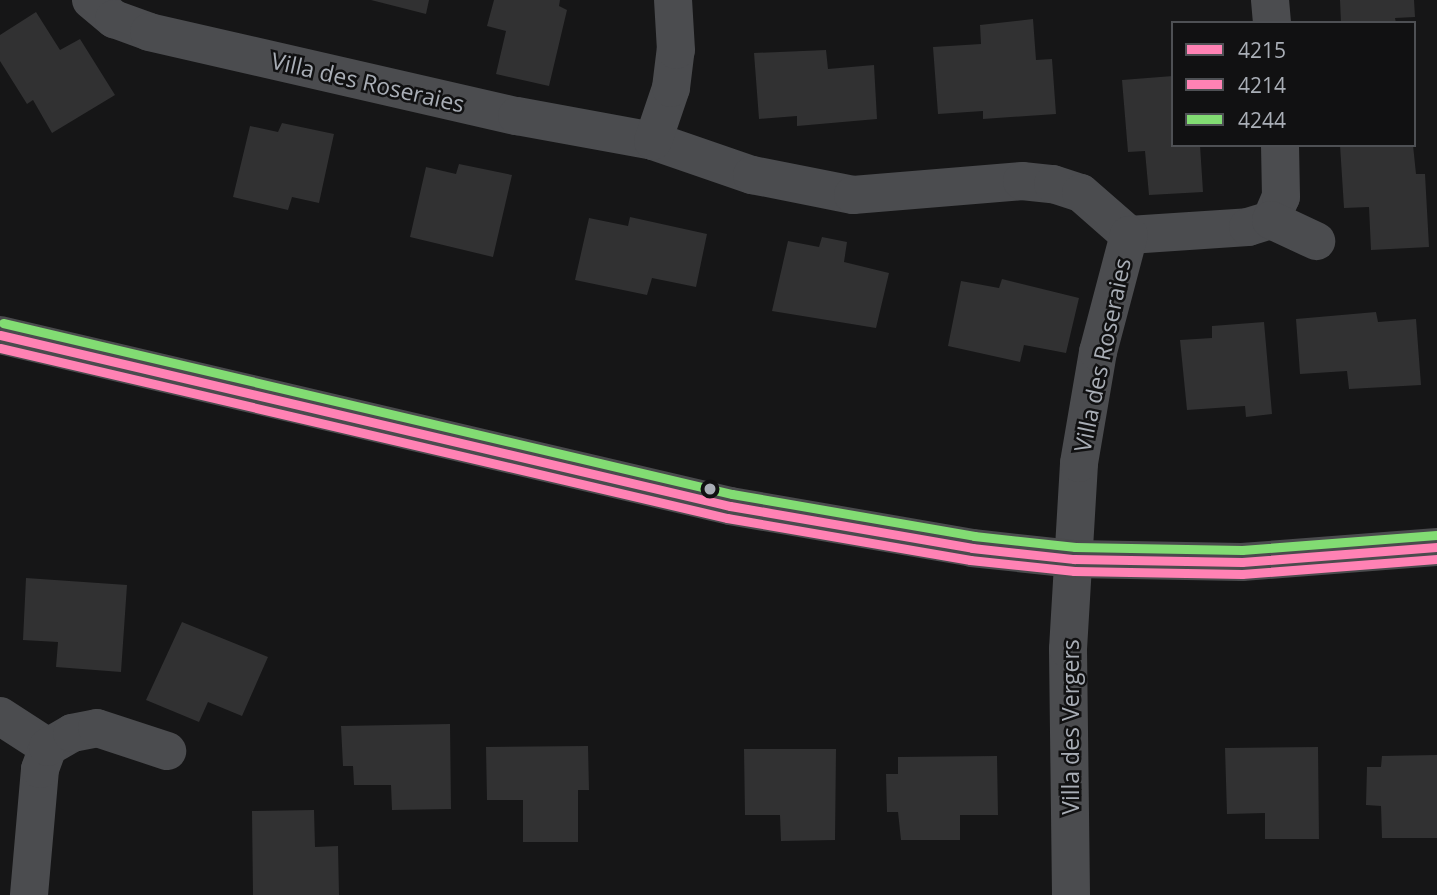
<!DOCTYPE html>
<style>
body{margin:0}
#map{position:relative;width:1437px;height:895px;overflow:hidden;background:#161617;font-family:"Open Sans",sans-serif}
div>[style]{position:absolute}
.building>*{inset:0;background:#313132}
.street>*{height:38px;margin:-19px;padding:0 19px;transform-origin:19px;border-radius:19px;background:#4b4c4f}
.secondary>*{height:38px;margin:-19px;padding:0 19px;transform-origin:19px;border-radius:19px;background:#4a4b4d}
.bus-1>*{height:9px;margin:-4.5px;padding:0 4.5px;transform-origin:4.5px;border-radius:4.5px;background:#ff82b4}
.bus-2>*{height:9px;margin:-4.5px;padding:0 4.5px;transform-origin:4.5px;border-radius:4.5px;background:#ff82b4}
.bus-3>*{height:9px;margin:-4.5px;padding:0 4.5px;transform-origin:4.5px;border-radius:4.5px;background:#82dc73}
.dots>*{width:19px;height:19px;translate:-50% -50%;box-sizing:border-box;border:4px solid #111112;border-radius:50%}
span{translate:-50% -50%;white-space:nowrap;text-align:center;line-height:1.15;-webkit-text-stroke:5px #111112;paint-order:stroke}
.street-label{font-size:23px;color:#a9aeb6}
.legend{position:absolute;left:1171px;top:21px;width:245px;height:126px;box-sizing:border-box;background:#111112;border:2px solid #4e5054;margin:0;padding:9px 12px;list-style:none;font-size:21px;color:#a9aeb6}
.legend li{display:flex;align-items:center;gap:14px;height:35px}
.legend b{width:35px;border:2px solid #4e5054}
</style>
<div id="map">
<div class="building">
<i style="clip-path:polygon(371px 0,429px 0,426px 14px)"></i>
<i style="clip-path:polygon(494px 0,560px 0,559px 6px,567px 10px,549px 86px,496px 74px,506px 31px,487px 26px)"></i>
<i style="clip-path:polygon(1340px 0,1414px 0,1415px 17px,1395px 18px,1396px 23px,1341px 23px)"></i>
<i style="clip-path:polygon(36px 12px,60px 50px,80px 39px,115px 95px,52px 133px,33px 100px,27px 104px,0 61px,0 35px)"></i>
<i style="clip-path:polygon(1033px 19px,1036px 60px,1052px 59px,1056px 114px,983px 119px,983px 111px,938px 114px,933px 47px,981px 44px,980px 25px)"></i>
<i style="clip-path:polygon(826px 50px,828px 69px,874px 65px,877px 119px,797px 126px,797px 116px,759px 119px,754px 53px)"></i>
<i style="clip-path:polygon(1173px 76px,1173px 145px,1200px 145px,1203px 192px,1149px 195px,1145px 151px,1128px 152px,1122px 80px)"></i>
<i style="clip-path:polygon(282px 123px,334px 134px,319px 203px,292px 197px,288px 210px,233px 197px,250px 126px,278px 132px)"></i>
<i style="clip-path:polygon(1340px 145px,1413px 145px,1416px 174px,1425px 174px,1429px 247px,1371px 250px,1369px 207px,1344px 208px)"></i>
<i style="clip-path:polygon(459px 164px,512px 175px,493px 257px,410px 237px,426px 167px,456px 174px)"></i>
<i style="clip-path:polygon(630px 217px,707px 234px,696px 287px,652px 278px,647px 295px,575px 280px,589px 218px,628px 226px)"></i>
<i style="clip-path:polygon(822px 237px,847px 242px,844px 262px,889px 273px,876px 328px,772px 311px,788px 241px,819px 247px)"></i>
<i style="clip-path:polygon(1002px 279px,1079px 298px,1066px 353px,1024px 345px,1020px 362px,948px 346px,961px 281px,999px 288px)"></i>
<i style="clip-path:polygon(1376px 312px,1378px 322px,1416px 319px,1421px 385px,1349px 389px,1347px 371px,1300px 374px,1296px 319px)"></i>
<i style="clip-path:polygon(1264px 322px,1272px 414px,1246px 417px,1245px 406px,1187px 410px,1180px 340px,1212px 338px,1212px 326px)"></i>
<i style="clip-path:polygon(26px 578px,127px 585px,121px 672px,56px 667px,58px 642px,23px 640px)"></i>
<i style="clip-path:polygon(182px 622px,268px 657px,242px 716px,208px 702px,199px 722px,146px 700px)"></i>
<i style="clip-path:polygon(450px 724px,451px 809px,392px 810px,391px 785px,354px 785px,353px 766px,343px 766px,341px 726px)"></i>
<i style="clip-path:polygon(588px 746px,589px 790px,578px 790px,578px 842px,523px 842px,523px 800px,487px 800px,486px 747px)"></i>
<i style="clip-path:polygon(1318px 747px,1319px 839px,1265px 839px,1265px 813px,1227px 814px,1225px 748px)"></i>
<i style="clip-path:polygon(744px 749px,836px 749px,835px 840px,781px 841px,780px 815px,745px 815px)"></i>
<i style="clip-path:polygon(1437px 755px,1437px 838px,1382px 838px,1381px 806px,1366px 805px,1367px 767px,1381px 767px,1382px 756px)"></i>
<i style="clip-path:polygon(997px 756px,998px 815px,960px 815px,960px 840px,901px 840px,898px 812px,887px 812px,886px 774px,898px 774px,898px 757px)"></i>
<i style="clip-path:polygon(314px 810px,315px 847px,338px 846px,339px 895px,253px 895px,252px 811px)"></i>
</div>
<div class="street">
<i style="left:91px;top:0;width:30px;rotate:40deg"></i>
<i style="left:114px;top:19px;width:37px;rotate:20deg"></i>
<i style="left:149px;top:32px;width:377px;rotate:12.9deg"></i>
<i style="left:517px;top:116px;width:138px;rotate:10.4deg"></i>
<i style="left:653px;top:141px;width:105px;rotate:19deg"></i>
<i style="left:752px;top:175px;width:103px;rotate:11.2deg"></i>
<i style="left:853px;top:195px;width:170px;rotate:-4.7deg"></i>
<i style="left:1022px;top:181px;width:31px;rotate:6deg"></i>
<i style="left:1053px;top:184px;width:29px;rotate:18deg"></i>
<i style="left:1081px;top:193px;width:64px;rotate:41.2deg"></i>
<i style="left:1129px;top:235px;width:119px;rotate:-3.8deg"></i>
<i style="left:1248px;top:227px;width:24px;rotate:-17deg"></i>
<i style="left:1271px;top:220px;width:25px;rotate:-67deg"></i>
<i style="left:1281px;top:197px;width:52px;rotate:-91.1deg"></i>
<i style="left:1270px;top:0;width:23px;rotate:85deg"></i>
<i style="left:653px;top:141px;width:56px;rotate:-71.2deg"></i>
<i style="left:671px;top:88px;width:38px;rotate:-83deg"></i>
<i style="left:676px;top:50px;width:50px;rotate:-93.4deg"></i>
<i style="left:1271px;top:220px;width:50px;rotate:25deg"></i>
<i style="left:0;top:716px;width:57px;rotate:32.9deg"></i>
<i style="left:29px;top:895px;width:126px;rotate:-85deg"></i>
<i style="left:40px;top:769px;width:23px;rotate:-70deg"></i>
<i style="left:48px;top:747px;width:28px;rotate:-30deg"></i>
<i style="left:72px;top:733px;width:25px;rotate:-11deg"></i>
<i style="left:97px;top:728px;width:74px;rotate:18.2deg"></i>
<i style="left:1071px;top:895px;width:246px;rotate:-90.7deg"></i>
<i style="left:1068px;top:649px;width:186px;rotate:-86.6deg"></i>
<i style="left:1079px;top:463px;width:113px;rotate:-80.3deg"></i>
<i style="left:1098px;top:352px;width:121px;rotate:-75.2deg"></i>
</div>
<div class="secondary">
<i style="left:0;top:335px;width:750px;rotate:13.18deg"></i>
<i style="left:730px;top:506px;width:246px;rotate:9.8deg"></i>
<i style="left:972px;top:548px;width:103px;rotate:6.2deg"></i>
<i style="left:1074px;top:559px;width:168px;rotate:1deg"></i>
<i style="left:1242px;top:562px;width:196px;rotate:-4.4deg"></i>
</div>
<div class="bus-1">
<i style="left:0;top:335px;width:750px;rotate:13.18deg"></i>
<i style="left:730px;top:506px;width:246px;rotate:9.8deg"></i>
<i style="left:972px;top:548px;width:103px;rotate:6.2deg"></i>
<i style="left:1074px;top:559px;width:168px;rotate:1deg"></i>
<i style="left:1242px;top:562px;width:196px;rotate:-4.4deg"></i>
</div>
<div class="bus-2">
<i style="left:0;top:348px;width:747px;rotate:13.16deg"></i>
<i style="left:727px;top:518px;width:247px;rotate:9.8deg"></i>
<i style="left:970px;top:560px;width:105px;rotate:6deg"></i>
<i style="left:1074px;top:571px;width:168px;rotate:1deg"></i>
<i style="left:1242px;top:574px;width:196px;rotate:-4.4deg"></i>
</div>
<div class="bus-3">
<i style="left:3px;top:323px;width:749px;rotate:13.2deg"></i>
<i style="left:732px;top:494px;width:246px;rotate:9.8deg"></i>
<i style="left:974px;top:536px;width:102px;rotate:6.2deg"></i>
<i style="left:1075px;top:547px;width:167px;rotate:1deg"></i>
<i style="left:1242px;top:550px;width:195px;rotate:-4.4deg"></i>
</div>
<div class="dots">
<i style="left:710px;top:489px;background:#a9aeb6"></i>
</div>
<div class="street-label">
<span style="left:368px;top:82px;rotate:13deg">Villa des Roseraies</span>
<span style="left:1102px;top:355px;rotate:-78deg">Villa des Roseraies</span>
<span style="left:1070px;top:727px;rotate:-90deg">Villa des Vergers</span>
</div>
<ul class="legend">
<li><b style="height:9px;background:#ff82b4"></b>4215</li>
<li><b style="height:9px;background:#ff82b4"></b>4214</li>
<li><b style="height:9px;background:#82dc73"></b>4244</li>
</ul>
</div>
